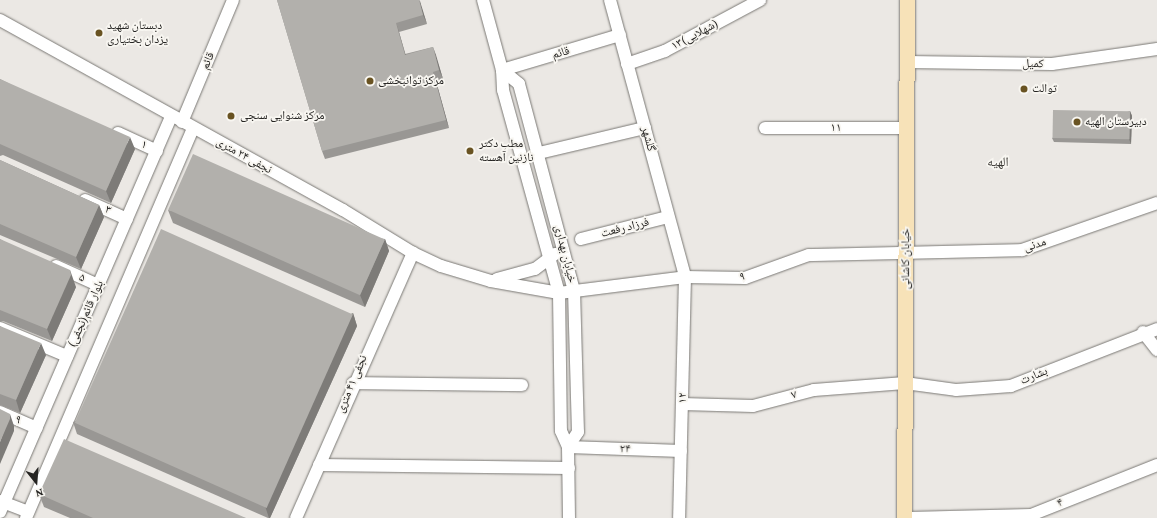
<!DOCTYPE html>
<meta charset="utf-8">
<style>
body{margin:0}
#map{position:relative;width:1157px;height:518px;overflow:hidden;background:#ebe8e4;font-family:"Crimson Pro","Noto Naskh Arabic",serif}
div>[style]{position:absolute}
.roads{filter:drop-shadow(0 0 1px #7a7874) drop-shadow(0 0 1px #7a7874)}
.minor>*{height:12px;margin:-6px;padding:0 6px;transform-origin:6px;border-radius:6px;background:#fff}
.major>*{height:15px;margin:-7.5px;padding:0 7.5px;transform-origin:7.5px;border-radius:7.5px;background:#f7e2b8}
.wall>*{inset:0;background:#999794}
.shaded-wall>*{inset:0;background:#7d7b78}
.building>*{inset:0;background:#b2b0ac;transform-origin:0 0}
.dots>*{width:11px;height:11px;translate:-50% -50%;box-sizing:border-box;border:2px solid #f8f6f1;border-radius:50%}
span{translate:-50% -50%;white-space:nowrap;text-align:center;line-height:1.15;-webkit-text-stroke:3.5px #f8f6f1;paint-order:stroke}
.poi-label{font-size:12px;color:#252422}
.left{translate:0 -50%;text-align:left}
.street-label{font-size:12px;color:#252422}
.neighbourhood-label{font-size:13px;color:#3b3935}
.north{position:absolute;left:16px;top:462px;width:40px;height:40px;-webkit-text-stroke:3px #f8f6f1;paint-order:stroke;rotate:163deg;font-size:11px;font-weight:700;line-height:16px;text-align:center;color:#252422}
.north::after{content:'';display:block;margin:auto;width:14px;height:18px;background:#252422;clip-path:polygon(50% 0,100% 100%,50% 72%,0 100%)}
</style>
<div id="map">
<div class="roads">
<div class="minor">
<i style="left:483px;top:0;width:73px;rotate:74.8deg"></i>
<i style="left:502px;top:70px;width:20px;rotate:87deg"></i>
<i style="left:503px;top:90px;width:211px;rotate:74.6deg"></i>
<i style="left:559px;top:293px;width:138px;rotate:89.2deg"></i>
<i style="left:561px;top:431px;width:17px;rotate:66deg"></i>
<i style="left:568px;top:447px;width:71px;rotate:89.2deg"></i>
<i style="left:610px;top:0;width:287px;rotate:74.8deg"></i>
<i style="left:685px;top:277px;width:241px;rotate:91.4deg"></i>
<i style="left:0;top:20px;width:392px;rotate:29deg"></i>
<i style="left:343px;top:210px;width:82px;rotate:31.6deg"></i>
<i style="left:413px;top:253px;width:31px;rotate:25deg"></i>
<i style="left:441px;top:266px;width:52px;rotate:16.7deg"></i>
<i style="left:491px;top:281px;width:69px;rotate:10deg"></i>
<i style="left:559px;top:293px;width:127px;rotate:-7.2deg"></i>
<i style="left:685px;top:277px;width:60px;rotate:1deg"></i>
<i style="left:745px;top:278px;width:68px;rotate:-19.8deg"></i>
<i style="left:809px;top:255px;width:213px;rotate:-1.3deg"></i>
<i style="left:1022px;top:250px;width:143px;rotate:-19.2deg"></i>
<i style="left:907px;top:62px;width:145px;rotate:0.8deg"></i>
<i style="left:1052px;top:64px;width:106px;rotate:-8.1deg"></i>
<i style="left:627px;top:64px;width:40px;rotate:-18.9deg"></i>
<i style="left:665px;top:51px;width:108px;rotate:-28.2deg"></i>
<i style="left:502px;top:70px;width:22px;rotate:39deg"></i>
<i style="left:519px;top:84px;width:213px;rotate:75.1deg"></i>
<i style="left:574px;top:290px;width:142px;rotate:88.4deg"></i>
<i style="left:578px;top:432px;width:18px;rotate:124deg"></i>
<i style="left:502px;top:70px;width:123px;rotate:-16.5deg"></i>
<i style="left:182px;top:122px;width:132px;rotate:-67.3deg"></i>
<i style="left:765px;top:128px;width:142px"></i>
<i style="left:118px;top:133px;width:43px;rotate:24.8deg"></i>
<i style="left:539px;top:153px;width:109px;rotate:-13.3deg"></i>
<i style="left:85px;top:200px;width:46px;rotate:24.3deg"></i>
<i style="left:581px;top:239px;width:90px;rotate:-14.2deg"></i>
<i style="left:56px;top:266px;width:46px;rotate:24.3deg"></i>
<i style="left:497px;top:279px;width:39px;rotate:-15deg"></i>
<i style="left:535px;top:269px;width:25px;rotate:-37deg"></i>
<i style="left:0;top:328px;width:73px;rotate:22.7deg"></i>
<i style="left:1143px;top:332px;width:23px;rotate:52deg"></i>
<i style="left:353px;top:383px;width:169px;rotate:0.7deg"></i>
<i style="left:682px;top:404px;width:71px;rotate:1.6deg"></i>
<i style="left:753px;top:406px;width:63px;rotate:-14.7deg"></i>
<i style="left:814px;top:390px;width:91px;rotate:-4.4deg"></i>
<i style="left:905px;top:383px;width:51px;rotate:7.8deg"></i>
<i style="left:956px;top:390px;width:55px;rotate:-4.2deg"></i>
<i style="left:1011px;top:386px;width:157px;rotate:-21.3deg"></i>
<i style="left:0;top:412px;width:40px;rotate:23.4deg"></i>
<i style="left:568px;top:447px;width:113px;rotate:2deg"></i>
<i style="left:319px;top:465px;width:250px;rotate:0.7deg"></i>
<i style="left:0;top:501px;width:30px;rotate:21deg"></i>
<i style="left:0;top:512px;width:431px;rotate:-66.6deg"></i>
<i style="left:26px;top:518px;width:424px;rotate:-66.8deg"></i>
<i style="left:296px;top:518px;width:290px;rotate:-66.2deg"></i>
<i style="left:909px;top:518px;width:122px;rotate:-1.4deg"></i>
<i style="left:1031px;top:515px;width:136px;rotate:-21.6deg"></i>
</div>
<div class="major">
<i style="left:904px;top:518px;width:518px;rotate:-89.67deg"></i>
</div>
</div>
<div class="wall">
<i style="clip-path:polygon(277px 0,419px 0,427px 24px,399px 32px,405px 54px,433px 47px,443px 79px,436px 81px,449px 128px,325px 159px,322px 151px)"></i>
<i style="clip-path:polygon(0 79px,135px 149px,111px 203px,3px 155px,0 156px)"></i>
<i style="clip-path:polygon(1130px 111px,1132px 116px,1131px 144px,1054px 142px,1052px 138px)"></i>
<i style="clip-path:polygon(0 160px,99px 205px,104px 217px,81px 269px,0 235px)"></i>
<i style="clip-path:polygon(168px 210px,385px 239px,389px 251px,365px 307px,173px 223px)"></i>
<i style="clip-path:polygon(0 239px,76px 287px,52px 341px,3px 321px,0 322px)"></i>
<i style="clip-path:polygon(353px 313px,357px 326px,270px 518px,268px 518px,77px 434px,73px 422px)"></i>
<i style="clip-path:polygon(0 326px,46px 355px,20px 413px,0 405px)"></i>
<i style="clip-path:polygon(39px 494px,246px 518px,70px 518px,44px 507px)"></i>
</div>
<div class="shaded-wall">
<i style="clip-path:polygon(419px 0,420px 1px,427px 24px,423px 15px)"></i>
<i style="clip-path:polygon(396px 23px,399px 32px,408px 63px,405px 55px)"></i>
<i style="clip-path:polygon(433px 47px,436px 55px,443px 79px,439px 70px)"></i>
<i style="clip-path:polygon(433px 72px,436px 81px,449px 128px,446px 120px)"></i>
<i style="clip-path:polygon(1130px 111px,1132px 116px,1131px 144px,1129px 139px)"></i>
<i style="clip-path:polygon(130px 137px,135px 149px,111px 203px,106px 191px)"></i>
<i style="clip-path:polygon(99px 205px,104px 217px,81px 269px,76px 257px)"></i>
<i style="clip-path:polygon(385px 239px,389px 251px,365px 307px,360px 295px)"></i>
<i style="clip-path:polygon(70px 270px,76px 287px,52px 341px,47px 329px)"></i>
<i style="clip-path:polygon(353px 313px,357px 326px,270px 518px,269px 518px,265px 506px)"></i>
<i style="clip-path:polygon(41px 343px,46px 355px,20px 413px,16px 400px)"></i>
<i style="clip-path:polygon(10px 414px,14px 426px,14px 431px,0 464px,0 442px)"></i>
</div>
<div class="building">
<i style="clip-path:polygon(277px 0,419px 0,423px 15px,396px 23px,405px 55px,433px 47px,439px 70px,433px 72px,446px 120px,322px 151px)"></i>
<i style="clip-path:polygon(0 79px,130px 137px,106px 191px,0 144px)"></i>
<i style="left:1053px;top:110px;width:77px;height:28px;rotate:1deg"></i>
<i style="left:193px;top:154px;width:210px;height:61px;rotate:24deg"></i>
<i style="clip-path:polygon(0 160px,99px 205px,76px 257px,0 224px)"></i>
<i style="left:161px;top:229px;width:210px;height:212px;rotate:24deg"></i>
<i style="clip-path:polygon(0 239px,70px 270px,71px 275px,47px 329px,0 310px)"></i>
<i style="clip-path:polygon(0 326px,41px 343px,16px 400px,0 394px)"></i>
<i style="clip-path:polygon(0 409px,10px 414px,10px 419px,0 442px)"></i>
<i style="clip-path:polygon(64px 439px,246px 518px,93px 518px,39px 494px)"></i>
</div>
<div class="dots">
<i style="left:99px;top:33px;background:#695322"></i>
<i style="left:370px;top:81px;background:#695322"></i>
<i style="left:1024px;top:89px;background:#695322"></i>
<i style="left:231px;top:116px;background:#695322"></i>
<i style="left:1077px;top:122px;background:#695322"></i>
<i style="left:470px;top:151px;background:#695322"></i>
</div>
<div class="poi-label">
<span class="left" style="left:107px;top:33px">دبستان شهید<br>یزدان بختیاری</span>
<span class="left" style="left:378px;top:81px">مرکز توانبخشی</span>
<span class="left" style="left:1032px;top:89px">توالت</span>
<span class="left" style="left:240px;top:116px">مرکز شنوایی سنجی</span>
<span class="left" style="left:1085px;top:122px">دبیرستان الهیه</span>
<span class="left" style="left:479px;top:151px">مطب دکتر<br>نازنین آهسته</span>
</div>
<div class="street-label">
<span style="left:695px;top:35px;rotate:-28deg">۱۳(شهلایی)</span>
<span style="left:561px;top:53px;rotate:-16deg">قائم</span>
<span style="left:208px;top:61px;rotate:-67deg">قائم</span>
<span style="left:1033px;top:64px;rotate:1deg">کمیل</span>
<span style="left:836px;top:128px">۱۱</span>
<span style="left:648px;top:139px;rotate:75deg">گلشهر</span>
<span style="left:144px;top:145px;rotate:24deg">۱</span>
<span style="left:244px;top:156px;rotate:29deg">نجفی ۲۴ متری</span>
<span style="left:108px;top:210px;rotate:24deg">۳</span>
<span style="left:625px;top:228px;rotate:-14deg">فرزاد رفعت</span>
<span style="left:1035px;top:245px;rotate:-17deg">مدنی</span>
<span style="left:565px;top:254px;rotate:76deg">خیابان بهداری</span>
<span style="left:906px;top:259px;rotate:-90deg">خیابان کاشانی</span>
<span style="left:742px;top:277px;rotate:-6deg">۹</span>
<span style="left:82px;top:278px;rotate:24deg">۵</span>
<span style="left:86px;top:314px;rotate:-66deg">بلوار قائم(نجفی)</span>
<span style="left:1034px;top:376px;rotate:-22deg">بشارت</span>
<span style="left:352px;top:384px;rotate:-67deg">نجفی ۴۱ متری</span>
<span style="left:794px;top:395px;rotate:-15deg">۷</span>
<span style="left:683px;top:398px;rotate:-89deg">۱۲</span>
<span style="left:18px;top:420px;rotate:23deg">۹</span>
<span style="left:625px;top:449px;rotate:2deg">۲۴</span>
<span style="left:1060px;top:503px;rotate:-22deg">۴</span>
</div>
<div class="neighbourhood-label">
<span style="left:998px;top:162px">الهیه</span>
</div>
<div class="north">N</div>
</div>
